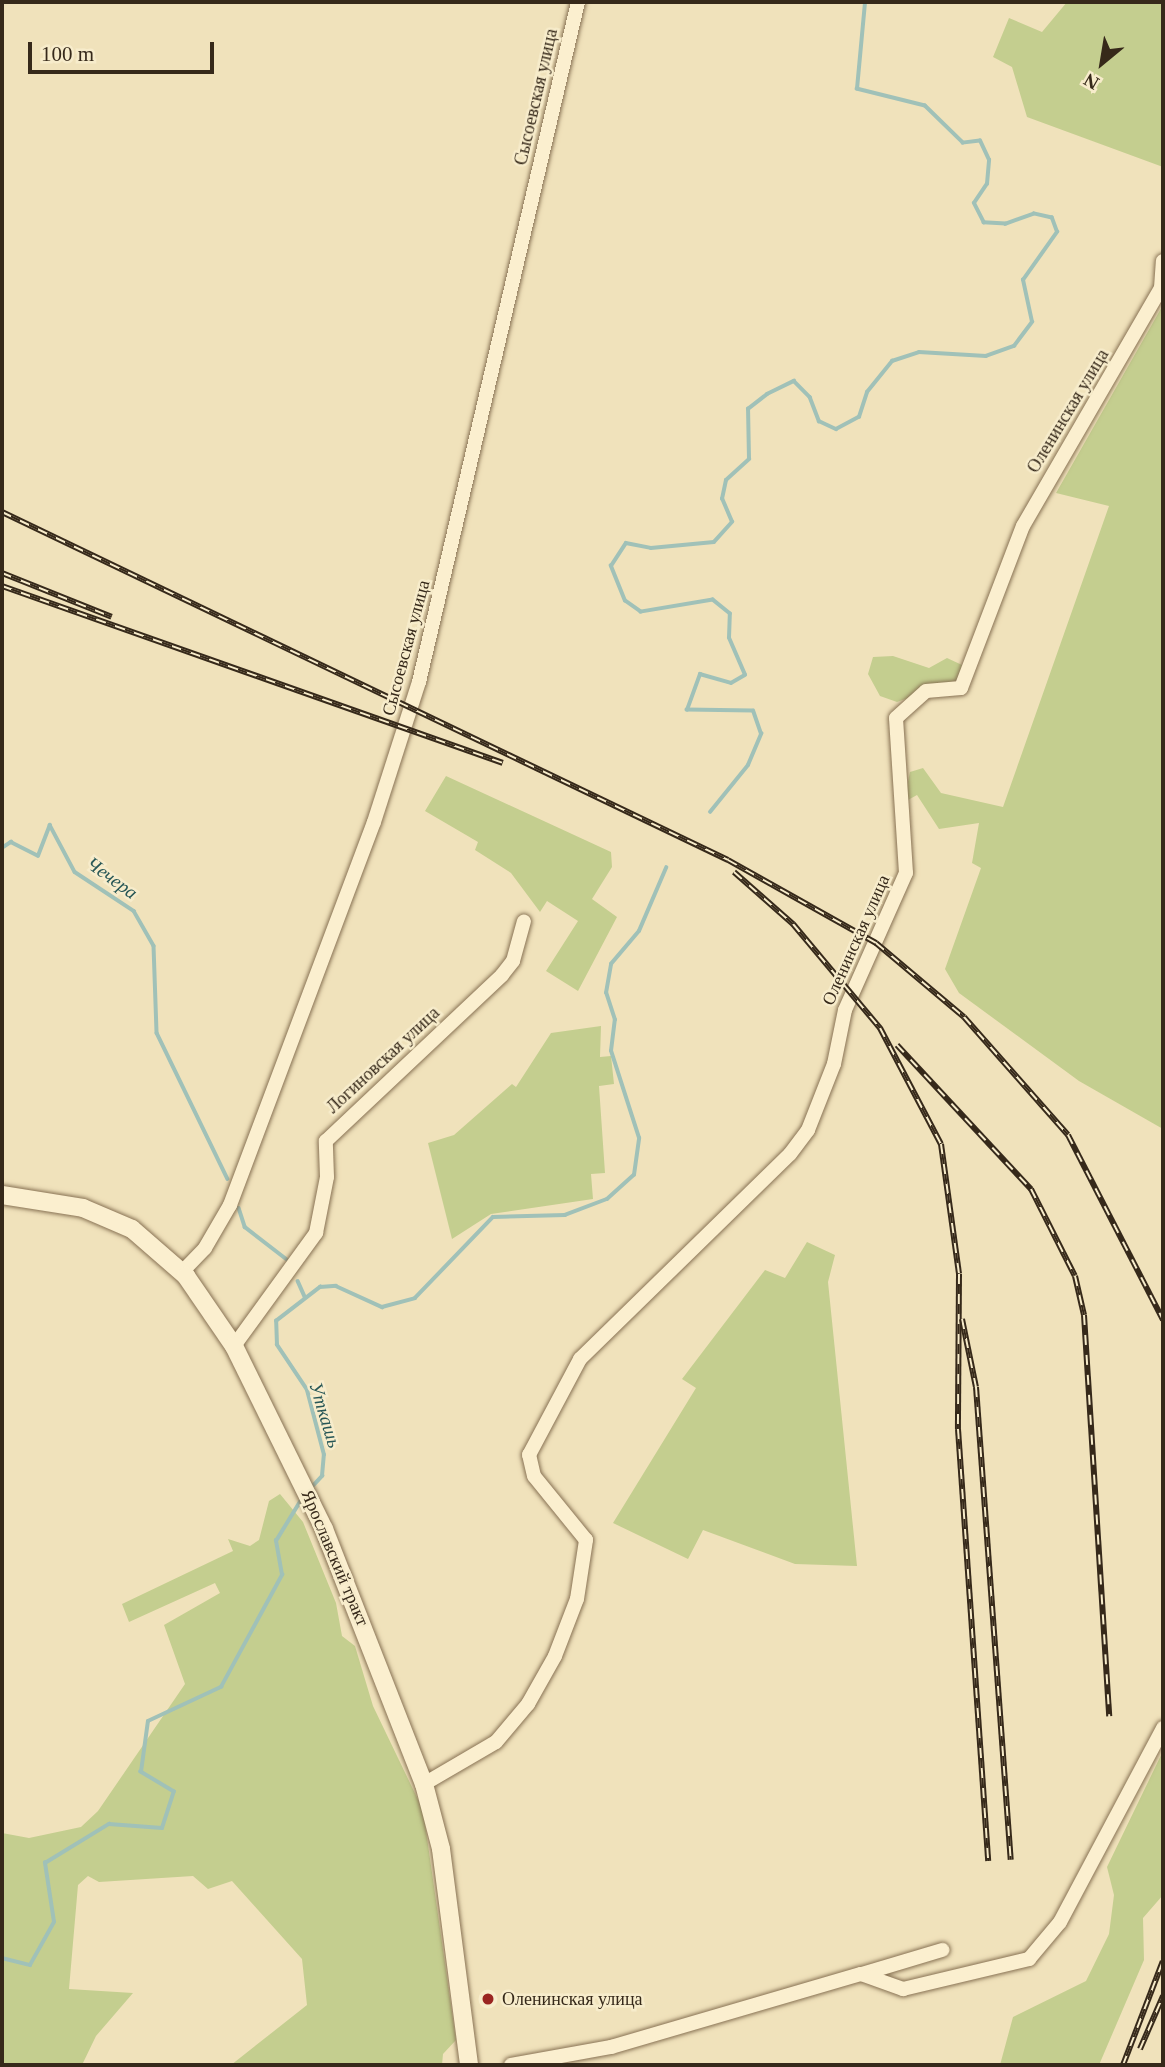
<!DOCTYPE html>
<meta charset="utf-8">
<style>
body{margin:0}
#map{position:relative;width:1165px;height:2067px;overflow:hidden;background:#f0e2bb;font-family:"Times New Roman",serif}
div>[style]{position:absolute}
.green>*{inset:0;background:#c4ce8f}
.stream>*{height:3.5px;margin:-1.75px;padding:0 1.75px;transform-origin:1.75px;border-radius:1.75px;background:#a0c1b8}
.roads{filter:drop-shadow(0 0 2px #887254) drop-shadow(0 0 2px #887254)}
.minor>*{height:14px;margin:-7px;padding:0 7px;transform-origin:7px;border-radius:7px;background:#fbefcf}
.tertiary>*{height:18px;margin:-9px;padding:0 9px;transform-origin:9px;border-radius:9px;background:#fbefcf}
.rail>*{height:6px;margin-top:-3px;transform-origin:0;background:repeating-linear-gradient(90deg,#f7eccb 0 10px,#36291a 0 20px);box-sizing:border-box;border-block:2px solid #36291a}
.dots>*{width:19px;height:19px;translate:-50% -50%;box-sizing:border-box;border:4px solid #f7eccb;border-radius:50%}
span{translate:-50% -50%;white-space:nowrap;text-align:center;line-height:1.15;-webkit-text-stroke:5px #f7eccb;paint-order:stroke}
.street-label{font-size:18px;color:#36291a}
.poi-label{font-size:18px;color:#36291a}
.left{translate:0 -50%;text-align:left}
.water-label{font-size:19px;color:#285756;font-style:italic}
.frame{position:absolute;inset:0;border:4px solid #36291a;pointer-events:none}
.north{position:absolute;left:1067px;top:28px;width:70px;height:70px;-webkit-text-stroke:5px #f7eccb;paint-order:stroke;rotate:210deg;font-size:19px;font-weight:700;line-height:28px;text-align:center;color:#36291a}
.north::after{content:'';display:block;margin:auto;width:24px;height:32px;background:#36291a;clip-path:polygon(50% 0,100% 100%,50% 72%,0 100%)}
.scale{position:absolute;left:28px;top:42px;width:186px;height:32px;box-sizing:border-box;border:4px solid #36291a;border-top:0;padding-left:9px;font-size:21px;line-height:24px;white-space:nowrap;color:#36291a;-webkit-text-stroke:5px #f7eccb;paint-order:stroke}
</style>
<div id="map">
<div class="green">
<i style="clip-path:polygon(1067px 2px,1163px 2px,1163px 167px,1027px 117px,1012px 67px,993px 57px,1009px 18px,1042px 32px)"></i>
<i style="clip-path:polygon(1163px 305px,1163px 1129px,1079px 1081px,959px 993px,945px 969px,981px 868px,972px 863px,979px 823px,939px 829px,917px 795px,908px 800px,906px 791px,910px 772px,923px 768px,941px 793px,1003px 807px,1109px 506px,1056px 493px)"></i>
<i style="clip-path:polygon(893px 656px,929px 668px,947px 658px,962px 665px,957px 680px,897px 702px,880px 696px,868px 674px,873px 657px)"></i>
<i style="clip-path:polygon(446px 776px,611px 852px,612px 867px,592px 899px,617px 917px,578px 991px,546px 971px,578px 921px,547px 901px,540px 912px,511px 873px,475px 850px,478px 842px,425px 811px)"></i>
<i style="clip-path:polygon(601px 1026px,600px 1057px,611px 1056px,614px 1084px,599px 1086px,605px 1173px,591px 1174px,593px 1199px,491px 1214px,452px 1239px,428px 1143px,454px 1135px,512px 1084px,516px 1087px,551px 1033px)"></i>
<i style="clip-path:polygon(807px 1242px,835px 1255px,828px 1282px,857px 1566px,795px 1564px,703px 1530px,688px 1559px,613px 1523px,696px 1388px,682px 1379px,765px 1270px,785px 1278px)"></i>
<i style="clip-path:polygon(280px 1494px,303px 1522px,336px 1603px,342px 1636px,355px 1646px,373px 1706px,423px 1810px,456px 2040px,443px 2054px,442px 2065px,231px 2065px,307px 2005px,302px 1959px,232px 1881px,208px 1889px,193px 1876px,99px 1882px,88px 1876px,78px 1885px,69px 1989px,133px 1993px,96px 2036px,82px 2065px,2px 2065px,2px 1833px,29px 1838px,81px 1827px,98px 1811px,185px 1684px,164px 1625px,220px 1593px,215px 1583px,129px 1622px,122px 1604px,233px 1551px,228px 1539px,250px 1546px,259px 1540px,269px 1501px)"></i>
<i style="clip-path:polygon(1163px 1751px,1163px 1895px,1143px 1918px,1144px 1960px,1099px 2065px,1000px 2065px,1013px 2017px,1086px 1981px,1109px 1934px,1114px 1895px,1107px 1867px)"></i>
</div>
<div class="stream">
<i style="left:710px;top:812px;width:60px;rotate:-51deg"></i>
<i style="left:748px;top:765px;width:34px;rotate:-67deg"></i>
<i style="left:761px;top:734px;width:24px;rotate:-109deg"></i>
<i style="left:753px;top:711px;width:66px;rotate:-179.1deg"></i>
<i style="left:687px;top:710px;width:38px;rotate:-70deg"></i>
<i style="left:700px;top:674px;width:32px;rotate:16deg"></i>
<i style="left:731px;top:683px;width:16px;rotate:-30deg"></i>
<i style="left:745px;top:675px;width:40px;rotate:-113.4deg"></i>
<i style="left:729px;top:638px;width:24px;rotate:-88deg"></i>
<i style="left:730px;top:614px;width:22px;rotate:-141deg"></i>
<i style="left:713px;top:600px;width:73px;rotate:170.5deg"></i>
<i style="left:641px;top:612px;width:19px;rotate:-145deg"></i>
<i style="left:625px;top:601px;width:38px;rotate:-112deg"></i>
<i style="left:611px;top:566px;width:27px;rotate:-57deg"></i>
<i style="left:626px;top:543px;width:25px;rotate:11deg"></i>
<i style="left:651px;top:548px;width:63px;rotate:-5.4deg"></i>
<i style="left:714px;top:542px;width:27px;rotate:-48deg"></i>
<i style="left:732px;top:522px;width:25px;rotate:-113deg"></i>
<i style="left:722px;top:499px;width:19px;rotate:-78deg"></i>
<i style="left:726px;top:480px;width:31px;rotate:-42deg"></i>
<i style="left:749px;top:459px;width:50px;rotate:-91.1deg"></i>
<i style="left:748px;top:409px;width:24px;rotate:-38deg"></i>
<i style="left:767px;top:394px;width:30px;rotate:-26deg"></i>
<i style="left:794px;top:381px;width:23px;rotate:45deg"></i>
<i style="left:810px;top:397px;width:26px;rotate:69deg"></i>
<i style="left:819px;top:421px;width:19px;rotate:25deg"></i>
<i style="left:836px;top:429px;width:26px;rotate:-28deg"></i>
<i style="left:859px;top:417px;width:26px;rotate:-72deg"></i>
<i style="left:867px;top:392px;width:40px;rotate:-51deg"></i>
<i style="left:892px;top:361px;width:28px;rotate:-18deg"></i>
<i style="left:919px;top:352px;width:67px;rotate:3.4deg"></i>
<i style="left:986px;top:356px;width:30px;rotate:-20deg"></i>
<i style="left:1014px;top:346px;width:30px;rotate:-53deg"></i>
<i style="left:1032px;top:322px;width:43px;rotate:-102.1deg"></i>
<i style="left:1023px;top:280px;width:59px;rotate:-54.7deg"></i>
<i style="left:1057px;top:232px;width:15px;rotate:-110deg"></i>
<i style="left:1052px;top:218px;width:18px;rotate:-167deg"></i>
<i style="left:1034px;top:214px;width:30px;rotate:160deg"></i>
<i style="left:1006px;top:224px;width:22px;rotate:-177deg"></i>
<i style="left:984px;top:223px;width:22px;rotate:-117deg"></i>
<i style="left:974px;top:203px;width:23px;rotate:-56deg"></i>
<i style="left:987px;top:184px;width:24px;rotate:-85deg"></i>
<i style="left:989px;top:160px;width:21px;rotate:-115deg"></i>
<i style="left:980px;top:141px;width:17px;rotate:173deg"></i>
<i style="left:963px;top:143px;width:53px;rotate:-135.8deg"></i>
<i style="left:925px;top:106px;width:70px;rotate:-166deg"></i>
<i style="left:857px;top:89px;width:87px;rotate:-84.7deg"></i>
<i style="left:2px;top:848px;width:11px;rotate:-34deg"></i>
<i style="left:11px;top:842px;width:30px;rotate:27deg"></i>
<i style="left:38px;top:856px;width:33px;rotate:-69deg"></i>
<i style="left:50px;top:825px;width:53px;rotate:62deg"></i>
<i style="left:75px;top:872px;width:71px;rotate:33.5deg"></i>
<i style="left:134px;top:911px;width:40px;rotate:60.3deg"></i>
<i style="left:154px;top:946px;width:87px;rotate:88deg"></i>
<i style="left:157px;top:1033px;width:162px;rotate:64.1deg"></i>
<i style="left:239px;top:1208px;width:20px;rotate:72deg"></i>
<i style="left:245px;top:1227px;width:56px;rotate:37.7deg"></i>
<i style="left:298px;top:1281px;width:17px;rotate:66deg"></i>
<i style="left:310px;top:1489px;width:18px;rotate:-47deg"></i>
<i style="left:322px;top:1476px;width:21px;rotate:-85deg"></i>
<i style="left:324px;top:1455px;width:67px;rotate:-104.7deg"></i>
<i style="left:307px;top:1390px;width:54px;rotate:-123.7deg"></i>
<i style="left:277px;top:1345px;width:24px;rotate:-92deg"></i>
<i style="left:276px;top:1321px;width:56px;rotate:-37.7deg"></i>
<i style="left:320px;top:1287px;width:16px;rotate:-4deg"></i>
<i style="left:336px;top:1286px;width:51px;rotate:24.5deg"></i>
<i style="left:382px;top:1307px;width:34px;rotate:-15deg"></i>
<i style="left:415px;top:1298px;width:112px;rotate:-46.1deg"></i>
<i style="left:493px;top:1217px;width:72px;rotate:-1.6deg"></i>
<i style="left:565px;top:1215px;width:45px;rotate:-20.9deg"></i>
<i style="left:607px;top:1199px;width:36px;rotate:-42deg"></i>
<i style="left:634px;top:1175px;width:37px;rotate:-82deg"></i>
<i style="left:639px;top:1138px;width:91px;rotate:-107.8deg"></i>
<i style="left:611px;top:1051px;width:31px;rotate:-83deg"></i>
<i style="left:615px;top:1020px;width:28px;rotate:-108deg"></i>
<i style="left:606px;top:993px;width:29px;rotate:-80deg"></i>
<i style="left:611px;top:964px;width:43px;rotate:-49.7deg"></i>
<i style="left:639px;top:931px;width:69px;rotate:-66.8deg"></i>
<i style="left:2px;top:1958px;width:29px;rotate:14deg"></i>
<i style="left:30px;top:1965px;width:49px;rotate:-60.8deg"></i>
<i style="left:54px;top:1922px;width:60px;rotate:-98.7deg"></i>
<i style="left:45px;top:1863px;width:75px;rotate:-31.4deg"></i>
<i style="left:109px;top:1824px;width:53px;rotate:4.3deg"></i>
<i style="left:162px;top:1828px;width:38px;rotate:-72deg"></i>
<i style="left:174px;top:1792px;width:39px;rotate:-149deg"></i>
<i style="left:141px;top:1772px;width:51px;rotate:-82.2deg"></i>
<i style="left:148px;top:1721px;width:81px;rotate:-25deg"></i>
<i style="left:221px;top:1687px;width:128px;rotate:-61.4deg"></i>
<i style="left:282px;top:1575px;width:35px;rotate:-100deg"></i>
<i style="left:276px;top:1541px;width:52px;rotate:-58.5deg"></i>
</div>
<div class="roads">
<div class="minor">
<i style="left:182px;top:1272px;width:33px;rotate:-46deg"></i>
<i style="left:205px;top:1248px;width:50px;rotate:-59.8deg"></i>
<i style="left:230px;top:1205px;width:409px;rotate:-69.4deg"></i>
<i style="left:374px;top:822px;width:147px;rotate:-72.2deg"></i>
<i style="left:419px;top:682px;width:698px;rotate:-76.84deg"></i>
<i style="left:234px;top:1346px;width:140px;rotate:-54deg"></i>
<i style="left:316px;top:1233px;width:57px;rotate:-78.9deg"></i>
<i style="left:327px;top:1177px;width:36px;rotate:-92deg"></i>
<i style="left:326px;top:1141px;width:242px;rotate:-43.3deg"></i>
<i style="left:502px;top:975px;width:18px;rotate:-52deg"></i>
<i style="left:513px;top:961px;width:41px;rotate:-74.6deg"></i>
<i style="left:424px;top:1784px;width:83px;rotate:-30.3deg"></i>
<i style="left:496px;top:1742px;width:50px;rotate:-49.9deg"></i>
<i style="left:528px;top:1704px;width:55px;rotate:-60.6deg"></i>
<i style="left:555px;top:1656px;width:61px;rotate:-68.9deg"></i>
<i style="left:577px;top:1599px;width:60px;rotate:-81.3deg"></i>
<i style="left:586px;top:1540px;width:82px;rotate:-129.1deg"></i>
<i style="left:534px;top:1476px;width:22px;rotate:-103deg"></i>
<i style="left:529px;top:1455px;width:109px;rotate:-62deg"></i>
<i style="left:580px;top:1359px;width:293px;rotate:-44.3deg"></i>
<i style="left:790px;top:1154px;width:30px;rotate:-53deg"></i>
<i style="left:808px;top:1130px;width:71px;rotate:-68.5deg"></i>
<i style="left:834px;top:1064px;width:55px;rotate:-78.5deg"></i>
<i style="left:845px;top:1010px;width:150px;rotate:-66deg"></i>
<i style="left:906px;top:873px;width:155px;rotate:-93.7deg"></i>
<i style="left:896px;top:718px;width:40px;rotate:-42deg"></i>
<i style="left:926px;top:691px;width:35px;rotate:-5deg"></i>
<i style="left:961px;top:688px;width:173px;rotate:-69.1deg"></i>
<i style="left:1023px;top:526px;width:275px;rotate:-59.9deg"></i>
<i style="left:1161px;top:288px;width:27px;rotate:-86deg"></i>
<i style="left:862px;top:1974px;width:84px;rotate:-16.7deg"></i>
<i style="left:511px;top:2065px;width:102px;rotate:-10.2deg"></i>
<i style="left:611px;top:2047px;width:260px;rotate:-16.3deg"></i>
<i style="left:861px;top:1974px;width:45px;rotate:19.7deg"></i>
<i style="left:903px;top:1989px;width:130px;rotate:-13.4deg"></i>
<i style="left:1029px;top:1959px;width:48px;rotate:-50deg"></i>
<i style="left:1060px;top:1922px;width:220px;rotate:-62deg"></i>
</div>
<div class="tertiary">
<i style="left:2px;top:1195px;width:82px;rotate:9.1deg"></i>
<i style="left:83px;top:1208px;width:53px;rotate:23.2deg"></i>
<i style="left:132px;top:1229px;width:72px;rotate:41deg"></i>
<i style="left:186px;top:1276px;width:85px;rotate:55.6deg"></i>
<i style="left:234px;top:1346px;width:204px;rotate:63.8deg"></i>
<i style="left:324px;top:1529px;width:274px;rotate:68.6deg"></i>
<i style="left:424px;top:1784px;width:67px;rotate:75.3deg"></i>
<i style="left:441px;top:1849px;width:218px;rotate:82.6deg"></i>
</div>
</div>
<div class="rail">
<i style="left:2px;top:512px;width:805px;rotate:25.61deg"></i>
<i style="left:728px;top:860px;width:170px;rotate:29.3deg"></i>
<i style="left:876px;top:943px;width:115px;rotate:40.1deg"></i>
<i style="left:964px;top:1017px;width:157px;rotate:48.6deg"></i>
<i style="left:1068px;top:1135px;width:208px;rotate:62.8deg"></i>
<i style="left:2px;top:573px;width:118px;rotate:21.8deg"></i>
<i style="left:2px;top:586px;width:531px;rotate:19.46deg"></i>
<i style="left:734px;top:872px;width:79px;rotate:41.4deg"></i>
<i style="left:793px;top:924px;width:136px;rotate:50.1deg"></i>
<i style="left:880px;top:1028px;width:131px;rotate:62.3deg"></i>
<i style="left:941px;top:1144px;width:131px;rotate:82.1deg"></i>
<i style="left:959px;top:1274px;width:155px;rotate:90.4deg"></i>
<i style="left:958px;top:1429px;width:433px;rotate:86deg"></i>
<i style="left:897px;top:1045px;width:197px;rotate:47.1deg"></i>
<i style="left:1031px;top:1189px;width:97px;rotate:63.2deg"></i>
<i style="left:1075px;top:1276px;width:40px;rotate:77deg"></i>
<i style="left:1084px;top:1315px;width:402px;rotate:86.4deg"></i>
<i style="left:962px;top:1319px;width:69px;rotate:78.4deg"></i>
<i style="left:976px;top:1387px;width:474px;rotate:85.8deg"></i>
<i style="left:1140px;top:2049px;width:58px;rotate:-66.5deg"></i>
<i style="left:1123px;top:2065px;width:111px;rotate:-69deg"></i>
</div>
<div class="dots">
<i style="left:488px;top:1999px;background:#9a2521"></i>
</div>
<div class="street-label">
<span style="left:536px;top:97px;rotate:-77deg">Сысоевская улица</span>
<span style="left:1068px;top:411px;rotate:-59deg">Оленинская улица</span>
<span style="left:406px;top:648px;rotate:-75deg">Сысоевская улица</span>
<span style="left:856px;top:940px;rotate:-66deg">Оленинская улица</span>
<span style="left:383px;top:1060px;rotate:-43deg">Логиновская улица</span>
<span style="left:335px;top:1558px;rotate:67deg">Ярославский тракт</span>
</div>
<div class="poi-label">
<span class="left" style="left:502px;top:1999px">Оленинская улица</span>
</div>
<div class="water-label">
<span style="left:112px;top:878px;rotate:36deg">Чечера</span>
<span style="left:325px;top:1415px;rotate:73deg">Уткашь</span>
</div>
<div class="frame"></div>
<div class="north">N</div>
<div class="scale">100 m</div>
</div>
